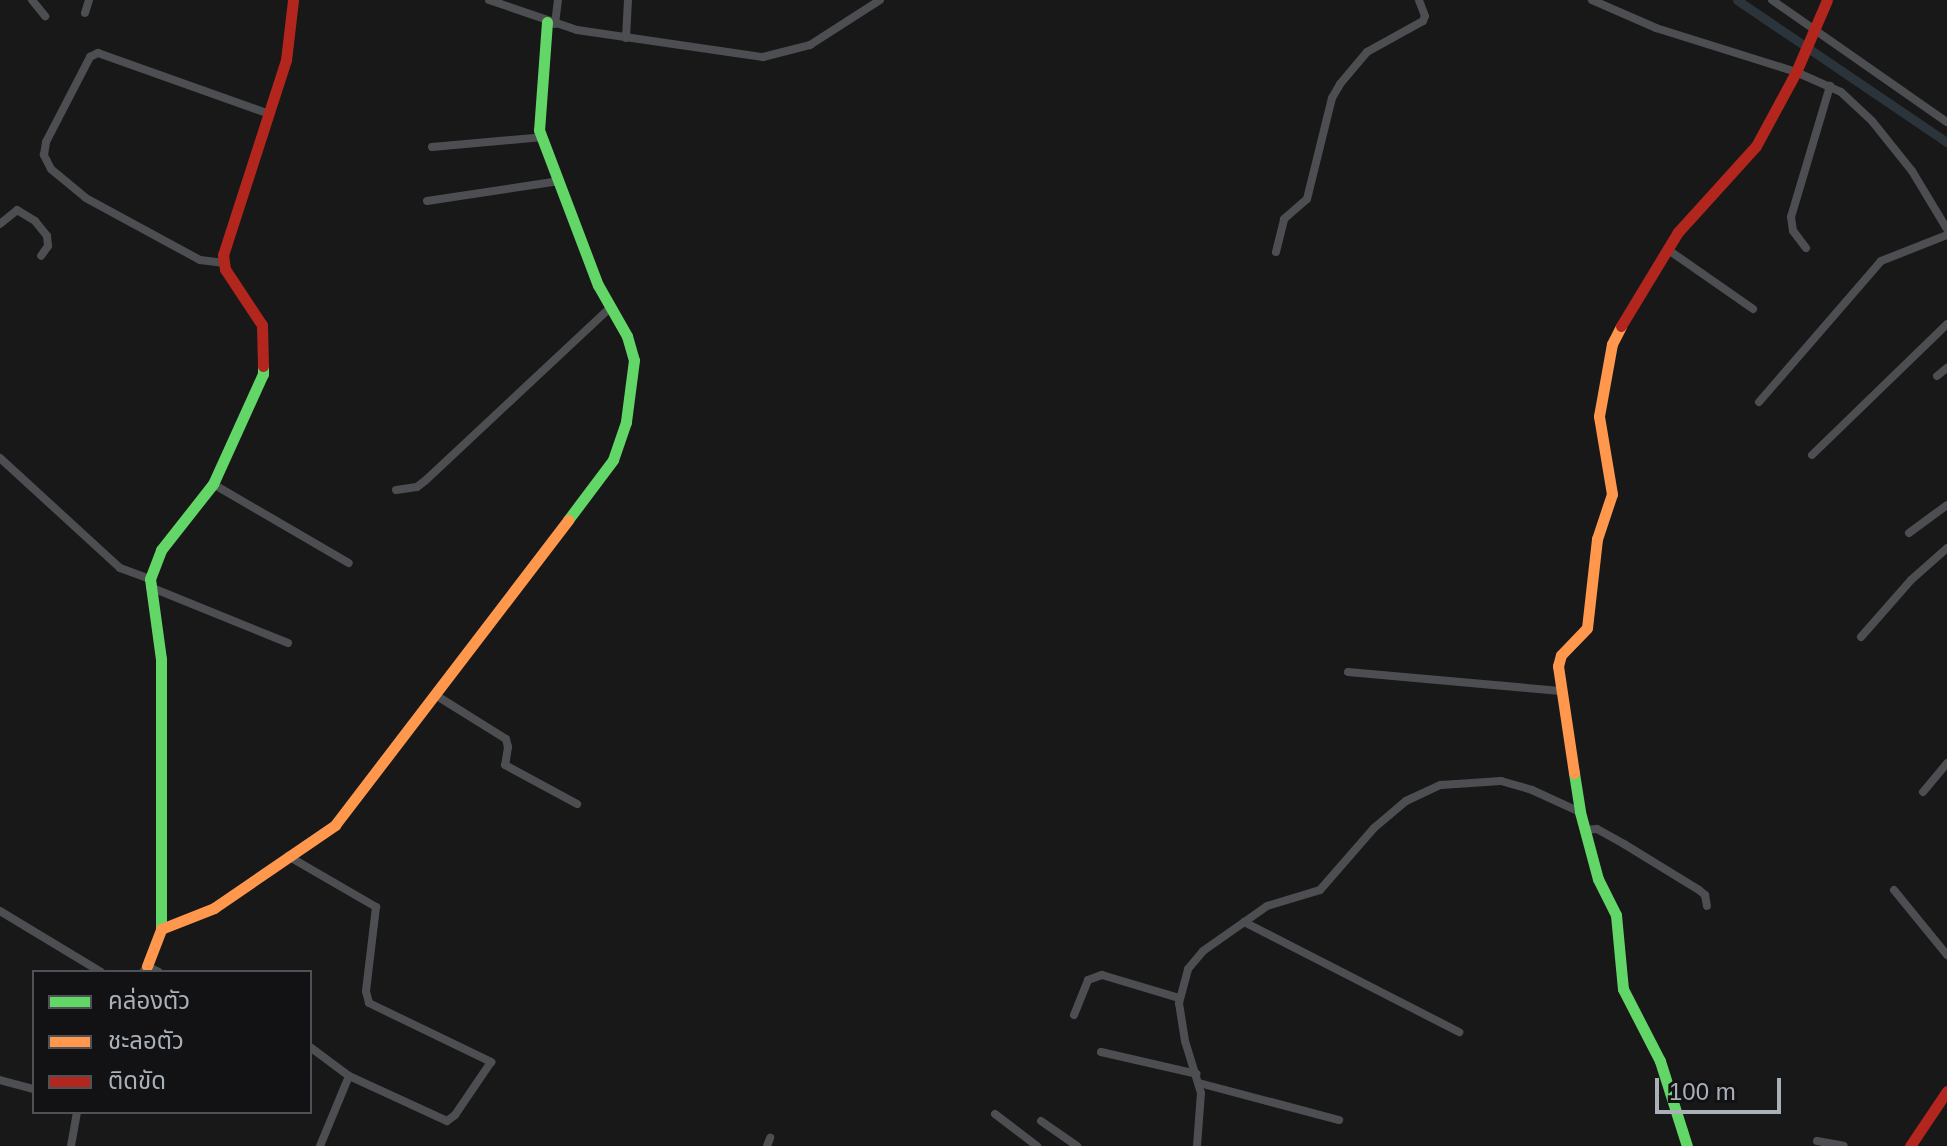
<!DOCTYPE html>
<meta charset="utf-8">
<style>
body{margin:0}
#map{position:relative;width:1947px;height:1146px;overflow:hidden;background:#181818;font-family:Arial,"Noto Sans Thai",sans-serif}
div>[style]{position:absolute}
.canal>*{height:9px;margin:-4.5px;padding:0 4.5px;transform-origin:4.5px;border-radius:4.5px;background:#2b343a}
.street>*{height:8px;margin:-4px;padding:0 4px;transform-origin:4px;border-radius:4px;background:#4c4e51}
.fast>*{height:11px;margin:-5.5px;padding:0 5.5px;transform-origin:5.5px;border-radius:5.5px;background:#63d668}
.slow>*{height:11px;margin:-5.5px;padding:0 5.5px;transform-origin:5.5px;border-radius:5.5px;background:#ff974d}
.jam>*{height:11px;margin:-5.5px;padding:0 5.5px;transform-origin:5.5px;border-radius:5.5px;background:#b3261e}
span{translate:-50% -50%;white-space:nowrap;text-align:center;line-height:1.15;-webkit-text-stroke:6px #121214;paint-order:stroke}
.legend{position:absolute;left:32px;top:970px;width:280px;height:144px;box-sizing:border-box;background:#121214;border:2px solid #4e5156;margin:0;padding:10px 14px;list-style:none;font-size:24px;color:#a9b0b8}
.legend li{display:flex;align-items:center;gap:16px;height:40px}
.legend b{width:40px;border:2px solid #4e5156}
.scale{position:absolute;left:1655px;top:1078px;width:126px;height:36px;box-sizing:border-box;border:4px solid #a9b0b8;border-top:0;padding-left:10px;font-size:24px;line-height:28px;white-space:nowrap;color:#a9b0b8;-webkit-text-stroke:6px #121214;paint-order:stroke}
</style>
<div id="map">
<div class="canal">
<i style="left:1737px;top:0;width:254px;rotate:34.1deg"></i>
</div>
<div class="street">
<i style="left:32px;top:0;width:21px;rotate:51deg"></i>
<i style="left:489px;top:0;width:93px;rotate:18.8deg"></i>
<i style="left:577px;top:30px;width:188px;rotate:8.3deg"></i>
<i style="left:763px;top:57px;width:49px;rotate:-14.3deg"></i>
<i style="left:810px;top:45px;width:83px;rotate:-32.7deg"></i>
<i style="left:1592px;top:0;width:70px;rotate:23.6deg"></i>
<i style="left:1656px;top:28px;width:147px;rotate:17.4deg"></i>
<i style="left:1796px;top:72px;width:49px;rotate:24deg"></i>
<i style="left:1841px;top:92px;width:42px;rotate:43.1deg"></i>
<i style="left:1872px;top:121px;width:64px;rotate:51.3deg"></i>
<i style="left:1912px;top:171px;width:68px;rotate:58.9deg"></i>
<i style="left:1772px;top:0;width:213px;rotate:34.9deg"></i>
<i style="left:85px;top:13px;width:14px;rotate:-73deg"></i>
<i style="left:555px;top:24px;width:24px;rotate:-83deg"></i>
<i style="left:626px;top:38px;width:38px;rotate:-87deg"></i>
<i style="left:432px;top:147px;width:111px;rotate:-5.1deg"></i>
<i style="left:427px;top:201px;width:134px;rotate:-8.6deg"></i>
<i style="left:0;top:224px;width:22px;rotate:-39deg"></i>
<i style="left:17px;top:210px;width:21px;rotate:31deg"></i>
<i style="left:35px;top:221px;width:19px;rotate:51deg"></i>
<i style="left:47px;top:236px;width:10px;rotate:84deg"></i>
<i style="left:48px;top:246px;width:12px;rotate:125deg"></i>
<i style="left:1806px;top:248px;width:21px;rotate:-127deg"></i>
<i style="left:1793px;top:231px;width:14px;rotate:-98deg"></i>
<i style="left:1791px;top:217px;width:137px;rotate:-73.4deg"></i>
<i style="left:1667px;top:249px;width:105px;rotate:34.9deg"></i>
<i style="left:1276px;top:252px;width:34px;rotate:-76deg"></i>
<i style="left:1284px;top:219px;width:30px;rotate:-41deg"></i>
<i style="left:1307px;top:199px;width:104px;rotate:-76.1deg"></i>
<i style="left:1332px;top:98px;width:16px;rotate:-60deg"></i>
<i style="left:1340px;top:84px;width:42px;rotate:-49.8deg"></i>
<i style="left:1367px;top:52px;width:64px;rotate:-29deg"></i>
<i style="left:1423px;top:21px;width:5px;rotate:-68deg"></i>
<i style="left:1425px;top:16px;width:17px;rotate:-111deg"></i>
<i style="left:224px;top:263px;width:24px;rotate:-173deg"></i>
<i style="left:200px;top:260px;width:130px;rotate:-151.5deg"></i>
<i style="left:86px;top:198px;width:45px;rotate:-140.4deg"></i>
<i style="left:51px;top:169px;width:16px;rotate:-117deg"></i>
<i style="left:44px;top:155px;width:13px;rotate:-81deg"></i>
<i style="left:46px;top:142px;width:96px;rotate:-62.6deg"></i>
<i style="left:90px;top:57px;width:9px;rotate:-27deg"></i>
<i style="left:98px;top:53px;width:182px;rotate:19.6deg"></i>
<i style="left:1937px;top:376px;width:13px;rotate:-39deg"></i>
<i style="left:1759px;top:402px;width:186px;rotate:-49.1deg"></i>
<i style="left:1881px;top:261px;width:71px;rotate:-21.5deg"></i>
<i style="left:1812px;top:455px;width:188px;rotate:-44.1deg"></i>
<i style="left:0;top:458px;width:163px;rotate:42.5deg"></i>
<i style="left:120px;top:568px;width:32px;rotate:20deg"></i>
<i style="left:213px;top:484px;width:157px;rotate:30.2deg"></i>
<i style="left:396px;top:490px;width:21px;rotate:-8deg"></i>
<i style="left:417px;top:487px;width:11px;rotate:-38deg"></i>
<i style="left:426px;top:480px;width:252px;rotate:-43.1deg"></i>
<i style="left:1909px;top:533px;width:47px;rotate:-36.4deg"></i>
<i style="left:150px;top:587px;width:149px;rotate:22.1deg"></i>
<i style="left:1861px;top:637px;width:76px;rotate:-48.7deg"></i>
<i style="left:1911px;top:580px;width:48px;rotate:-41.6deg"></i>
<i style="left:1348px;top:672px;width:213px;rotate:5.1deg"></i>
<i style="left:437px;top:696px;width:81px;rotate:31.9deg"></i>
<i style="left:506px;top:739px;width:8px;rotate:76deg"></i>
<i style="left:508px;top:747px;width:18px;rotate:99deg"></i>
<i style="left:505px;top:765px;width:82px;rotate:28.4deg"></i>
<i style="left:1923px;top:792px;width:38px;rotate:-50deg"></i>
<i style="left:1584px;top:830px;width:13px;rotate:-4deg"></i>
<i style="left:1597px;top:829px;width:31px;rotate:29deg"></i>
<i style="left:1624px;top:844px;width:88px;rotate:31.5deg"></i>
<i style="left:1699px;top:890px;width:8px;rotate:40deg"></i>
<i style="left:1705px;top:895px;width:11px;rotate:80deg"></i>
<i style="left:288px;top:856px;width:102px;rotate:30.1deg"></i>
<i style="left:376px;top:907px;width:85px;rotate:96.8deg"></i>
<i style="left:366px;top:991px;width:12px;rotate:76deg"></i>
<i style="left:369px;top:1003px;width:136px;rotate:25.8deg"></i>
<i style="left:491px;top:1062px;width:64px;rotate:124.2deg"></i>
<i style="left:455px;top:1115px;width:10px;rotate:143deg"></i>
<i style="left:447px;top:1121px;width:108px;rotate:-155.3deg"></i>
<i style="left:1894px;top:890px;width:84px;rotate:50.8deg"></i>
<i style="left:0;top:911px;width:118px;rotate:31.1deg"></i>
<i style="left:1244px;top:922px;width:242px;rotate:27.1deg"></i>
<i style="left:143px;top:972px;width:7px;rotate:-56deg"></i>
<i style="left:147px;top:966px;width:13px;rotate:27deg"></i>
<i style="left:1074px;top:1015px;width:38px;rotate:-68deg"></i>
<i style="left:1088px;top:980px;width:15px;rotate:-20deg"></i>
<i style="left:1102px;top:975px;width:80px;rotate:16.6deg"></i>
<i style="left:310px;top:1047px;width:49px;rotate:36.6deg"></i>
<i style="left:349px;top:1076px;width:76px;rotate:112.5deg"></i>
<i style="left:1101px;top:1052px;width:98px;rotate:12.9deg"></i>
<i style="left:0;top:1080px;width:35px;rotate:15deg"></i>
<i style="left:1199px;top:1083px;width:145px;rotate:14.8deg"></i>
<i style="left:995px;top:1114px;width:53px;rotate:37.3deg"></i>
<i style="left:1041px;top:1121px;width:44px;rotate:34.8deg"></i>
<i style="left:1817px;top:1141px;width:27px;rotate:10deg"></i>
<i style="left:71px;top:1146px;width:35px;rotate:-80deg"></i>
<i style="left:767px;top:1146px;width:9px;rotate:-69deg"></i>
<i style="left:1197px;top:1146px;width:53px;rotate:-85.7deg"></i>
<i style="left:1201px;top:1093px;width:54px;rotate:-107.1deg"></i>
<i style="left:1185px;top:1041px;width:38px;rotate:-99deg"></i>
<i style="left:1179px;top:1003px;width:35px;rotate:-75deg"></i>
<i style="left:1188px;top:969px;width:23px;rotate:-50deg"></i>
<i style="left:1203px;top:951px;width:78px;rotate:-35.1deg"></i>
<i style="left:1267px;top:906px;width:55px;rotate:-16.8deg"></i>
<i style="left:1320px;top:890px;width:82px;rotate:-48.9deg"></i>
<i style="left:1374px;top:828px;width:42px;rotate:-40.2deg"></i>
<i style="left:1406px;top:801px;width:38px;rotate:-25deg"></i>
<i style="left:1441px;top:785px;width:60px;rotate:-3.8deg"></i>
<i style="left:1501px;top:781px;width:32px;rotate:16deg"></i>
<i style="left:1532px;top:790px;width:53px;rotate:24.6deg"></i>
</div>
<div class="fast">
<i style="left:547px;top:22px;width:108px;rotate:94.2deg"></i>
<i style="left:539px;top:130px;width:166px;rotate:69.2deg"></i>
<i style="left:598px;top:285px;width:59px;rotate:60.4deg"></i>
<i style="left:627px;top:336px;width:25px;rotate:74deg"></i>
<i style="left:634px;top:360px;width:63px;rotate:97.4deg"></i>
<i style="left:626px;top:422px;width:40px;rotate:108.9deg"></i>
<i style="left:613px;top:460px;width:75px;rotate:126.9deg"></i>
<i style="left:1574px;top:773px;width:39px;rotate:81deg"></i>
<i style="left:1580px;top:812px;width:69px;rotate:75deg"></i>
<i style="left:1598px;top:879px;width:40px;rotate:63.4deg"></i>
<i style="left:1616px;top:915px;width:74px;rotate:84.6deg"></i>
<i style="left:1623px;top:989px;width:81px;rotate:62.8deg"></i>
<i style="left:1660px;top:1061px;width:89px;rotate:72.4deg"></i>
<i style="left:161px;top:929px;width:270px;rotate:-90deg"></i>
<i style="left:161px;top:659px;width:81px;rotate:-97.8deg"></i>
<i style="left:150px;top:579px;width:31px;rotate:-69deg"></i>
<i style="left:161px;top:550px;width:84px;rotate:-51.8deg"></i>
<i style="left:213px;top:484px;width:121px;rotate:-65.6deg"></i>
<i style="left:263px;top:374px;width:8px;rotate:-90deg"></i>
</div>
<div class="slow">
<i style="left:1574px;top:773px;width:108px;rotate:-98.5deg"></i>
<i style="left:1558px;top:666px;width:11px;rotate:-75deg"></i>
<i style="left:1561px;top:655px;width:37px;rotate:-46deg"></i>
<i style="left:1587px;top:628px;width:90px;rotate:-83.6deg"></i>
<i style="left:1597px;top:539px;width:47px;rotate:-71.6deg"></i>
<i style="left:1612px;top:494px;width:79px;rotate:-99.5deg"></i>
<i style="left:1599px;top:416px;width:73px;rotate:-79.8deg"></i>
<i style="left:1612px;top:344px;width:20px;rotate:-63deg"></i>
<i style="left:147px;top:966px;width:40px;rotate:-69deg"></i>
<i style="left:161px;top:929px;width:57px;rotate:-21.6deg"></i>
<i style="left:214px;top:908px;width:147px;rotate:-34.4deg"></i>
<i style="left:335px;top:825px;width:384px;rotate:-52.6deg"></i>
</div>
<div class="jam">
<i style="left:1621px;top:326px;width:110px;rotate:-58.8deg"></i>
<i style="left:1678px;top:232px;width:116px;rotate:-47.8deg"></i>
<i style="left:1756px;top:146px;width:84px;rotate:-61.6deg"></i>
<i style="left:1796px;top:72px;width:78px;rotate:-66.7deg"></i>
<i style="left:263px;top:366px;width:41px;rotate:-91.4deg"></i>
<i style="left:262px;top:325px;width:67px;rotate:-123.5deg"></i>
<i style="left:225px;top:269px;width:14px;rotate:-98deg"></i>
<i style="left:223px;top:255px;width:205px;rotate:-72.1deg"></i>
<i style="left:286px;top:60px;width:60px;rotate:-83.3deg"></i>
<i style="left:1910px;top:1146px;width:66px;rotate:-56.1deg"></i>
</div>
<ul class="legend">
<li><b style="height:10px;background:#63d668"></b>คล่องตัว</li>
<li><b style="height:10px;background:#ff974d"></b>ชะลอตัว</li>
<li><b style="height:10px;background:#b3261e"></b>ติดขัด</li>
</ul>
<div class="scale">100 m</div>
</div>
